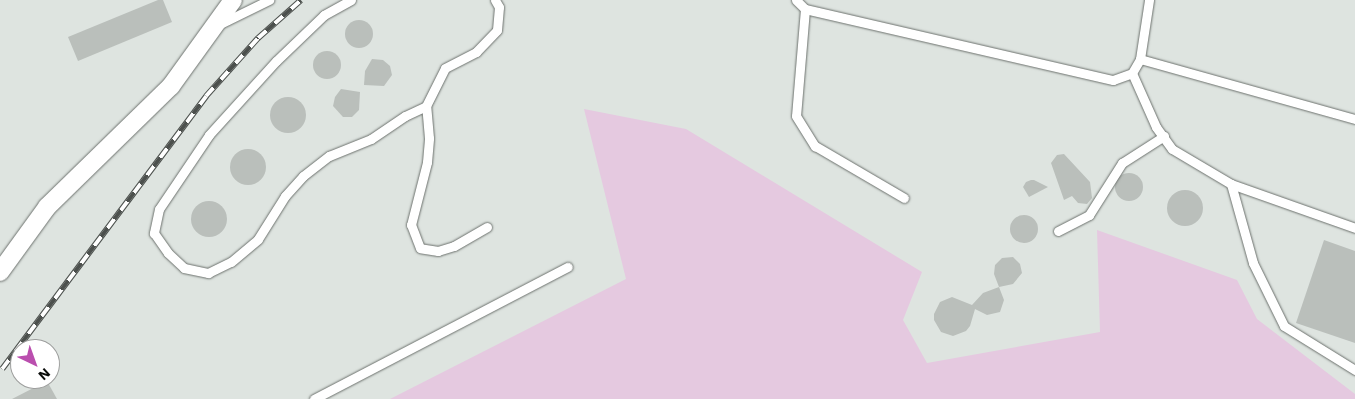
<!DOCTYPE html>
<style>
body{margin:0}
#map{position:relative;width:1355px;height:399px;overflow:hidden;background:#dee4e0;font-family:"Work Sans",sans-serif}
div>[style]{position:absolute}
.green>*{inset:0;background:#e5c9e0}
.building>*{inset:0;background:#babfbb}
.round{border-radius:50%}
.roads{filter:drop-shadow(0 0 1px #6c716d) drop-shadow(0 0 1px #6c716d)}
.lane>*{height:9px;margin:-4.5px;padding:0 4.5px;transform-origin:4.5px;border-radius:4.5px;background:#fff}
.street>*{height:18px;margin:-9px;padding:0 9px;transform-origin:9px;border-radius:9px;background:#fff}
.rail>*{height:5.5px;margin-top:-2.75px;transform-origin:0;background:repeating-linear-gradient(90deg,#fff 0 11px,#4c504d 0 22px);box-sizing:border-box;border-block:1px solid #4c504d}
span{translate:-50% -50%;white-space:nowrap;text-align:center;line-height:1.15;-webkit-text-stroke:4px #fff;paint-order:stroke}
.north{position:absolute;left:10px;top:339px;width:50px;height:50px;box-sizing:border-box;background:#fff;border:1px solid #9d9e9d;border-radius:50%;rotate:138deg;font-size:14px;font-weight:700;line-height:20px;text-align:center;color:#0b0d0b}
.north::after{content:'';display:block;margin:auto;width:18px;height:22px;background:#ba4eae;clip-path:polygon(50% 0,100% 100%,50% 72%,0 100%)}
</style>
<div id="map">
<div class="green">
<i style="clip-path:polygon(584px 109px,686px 129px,922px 272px,903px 320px,927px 363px,1100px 332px,1097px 230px,1237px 280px,1257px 319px,1355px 394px,1355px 399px,390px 399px,626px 279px)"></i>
</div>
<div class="building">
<i style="clip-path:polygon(158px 0,163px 0,172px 22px,78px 61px,68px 37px)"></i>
<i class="round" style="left:345px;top:20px;width:28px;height:28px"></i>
<i class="round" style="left:313px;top:51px;width:28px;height:28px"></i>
<i style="clip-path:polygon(372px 59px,383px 60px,390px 66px,392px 75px,384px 86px,364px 85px,365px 71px)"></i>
<i style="clip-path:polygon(341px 89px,360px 92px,359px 110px,352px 117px,343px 117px,333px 106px,335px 97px)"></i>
<i class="round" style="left:270px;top:97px;width:36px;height:36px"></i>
<i class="round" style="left:230px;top:149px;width:36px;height:36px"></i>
<i style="clip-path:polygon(1064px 154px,1090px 182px,1092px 198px,1087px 204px,1078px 203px,1072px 196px,1064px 200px,1051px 163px,1057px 155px)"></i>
<i class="round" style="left:1115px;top:173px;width:28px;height:28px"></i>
<i style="clip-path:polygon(1031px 180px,1034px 180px,1048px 187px,1029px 197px,1023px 187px,1026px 182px)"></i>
<i class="round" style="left:1167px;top:190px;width:36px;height:36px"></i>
<i class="round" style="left:191px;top:201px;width:36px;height:36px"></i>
<i class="round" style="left:1010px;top:215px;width:28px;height:28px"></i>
<i style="clip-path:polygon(1324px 240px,1355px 251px,1355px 343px,1296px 323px)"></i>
<i style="clip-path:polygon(1013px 257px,1020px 264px,1022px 273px,1013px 284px,999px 287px,1004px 300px,1000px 312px,987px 315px,975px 309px,970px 326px,966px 331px,953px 336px,941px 332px,934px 320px,934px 314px,940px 302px,952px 297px,972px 305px,983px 293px,999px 287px,994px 274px,995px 265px,1002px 258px)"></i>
<i style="clip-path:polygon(47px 381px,57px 399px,12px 399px)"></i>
</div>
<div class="roads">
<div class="lane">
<i style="left:351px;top:0;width:31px;rotate:151deg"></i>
<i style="left:324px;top:15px;width:66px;rotate:136.2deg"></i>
<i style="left:276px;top:61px;width:100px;rotate:132.2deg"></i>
<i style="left:209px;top:135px;width:89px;rotate:124deg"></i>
<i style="left:159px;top:209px;width:25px;rotate:102deg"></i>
<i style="left:154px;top:233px;width:24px;rotate:55deg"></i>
<i style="left:168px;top:253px;width:22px;rotate:43deg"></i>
<i style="left:184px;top:268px;width:25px;rotate:12deg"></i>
<i style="left:208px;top:273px;width:25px;rotate:-26deg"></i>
<i style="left:231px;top:262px;width:35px;rotate:-40deg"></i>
<i style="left:258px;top:239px;width:51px;rotate:-57.9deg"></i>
<i style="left:285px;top:196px;width:27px;rotate:-48deg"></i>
<i style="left:303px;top:176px;width:33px;rotate:-38deg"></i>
<i style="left:329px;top:156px;width:45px;rotate:-22deg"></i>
<i style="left:371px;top:139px;width:41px;rotate:-34.1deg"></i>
<i style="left:405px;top:116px;width:23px;rotate:-25deg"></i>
<i style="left:796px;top:0;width:13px;rotate:45deg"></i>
<i style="left:805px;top:9px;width:316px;rotate:13deg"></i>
<i style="left:1113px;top:80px;width:20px;rotate:-20deg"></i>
<i style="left:1132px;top:73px;width:16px;rotate:-60deg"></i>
<i style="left:1140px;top:59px;width:60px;rotate:-81.3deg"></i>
<i style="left:805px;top:9px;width:107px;rotate:94.8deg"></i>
<i style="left:796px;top:116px;width:36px;rotate:58deg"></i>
<i style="left:815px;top:146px;width:103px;rotate:30.3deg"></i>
<i style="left:220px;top:24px;width:55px;rotate:-26.1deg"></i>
<i style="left:1140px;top:59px;width:223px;rotate:15.6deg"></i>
<i style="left:1132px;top:73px;width:59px;rotate:66deg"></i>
<i style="left:1156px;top:127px;width:27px;rotate:54deg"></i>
<i style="left:1172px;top:149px;width:69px;rotate:30.7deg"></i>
<i style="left:1231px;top:184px;width:132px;rotate:19.5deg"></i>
<i style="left:1231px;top:184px;width:82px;rotate:74.4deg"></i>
<i style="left:1253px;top:263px;width:70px;rotate:63.8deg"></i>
<i style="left:1284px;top:326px;width:84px;rotate:31.8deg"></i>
<i style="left:487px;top:227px;width:38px;rotate:150deg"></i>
<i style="left:454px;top:246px;width:17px;rotate:163deg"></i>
<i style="left:438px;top:251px;width:18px;rotate:-171deg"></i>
<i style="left:420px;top:248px;width:25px;rotate:-111deg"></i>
<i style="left:411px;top:225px;width:65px;rotate:-75.7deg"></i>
<i style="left:427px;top:162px;width:24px;rotate:-85deg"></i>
<i style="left:429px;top:138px;width:32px;rotate:-95deg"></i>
<i style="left:426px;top:106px;width:42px;rotate:-63.4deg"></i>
<i style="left:445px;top:68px;width:35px;rotate:-27deg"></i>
<i style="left:476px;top:52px;width:30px;rotate:-46deg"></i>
<i style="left:497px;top:30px;width:23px;rotate:-85deg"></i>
<i style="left:499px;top:7px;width:8px;rotate:-120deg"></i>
<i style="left:1058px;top:231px;width:35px;rotate:-27deg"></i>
<i style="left:1089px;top:215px;width:62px;rotate:-57.6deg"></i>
<i style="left:1122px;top:163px;width:50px;rotate:-32.7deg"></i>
<i style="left:314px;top:399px;width:286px;rotate:-27.5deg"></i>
</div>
<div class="street">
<i style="left:0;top:272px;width:80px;rotate:-54.1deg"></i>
<i style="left:47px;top:207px;width:173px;rotate:-44.3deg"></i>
<i style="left:171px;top:86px;width:106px;rotate:-54.2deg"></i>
</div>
</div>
<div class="rail">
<i style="left:2px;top:369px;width:341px;rotate:-53.2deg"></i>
<i style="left:206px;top:96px;width:78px;rotate:-48.1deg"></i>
<i style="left:258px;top:38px;width:57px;rotate:-41.5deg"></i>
</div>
<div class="north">N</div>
</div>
